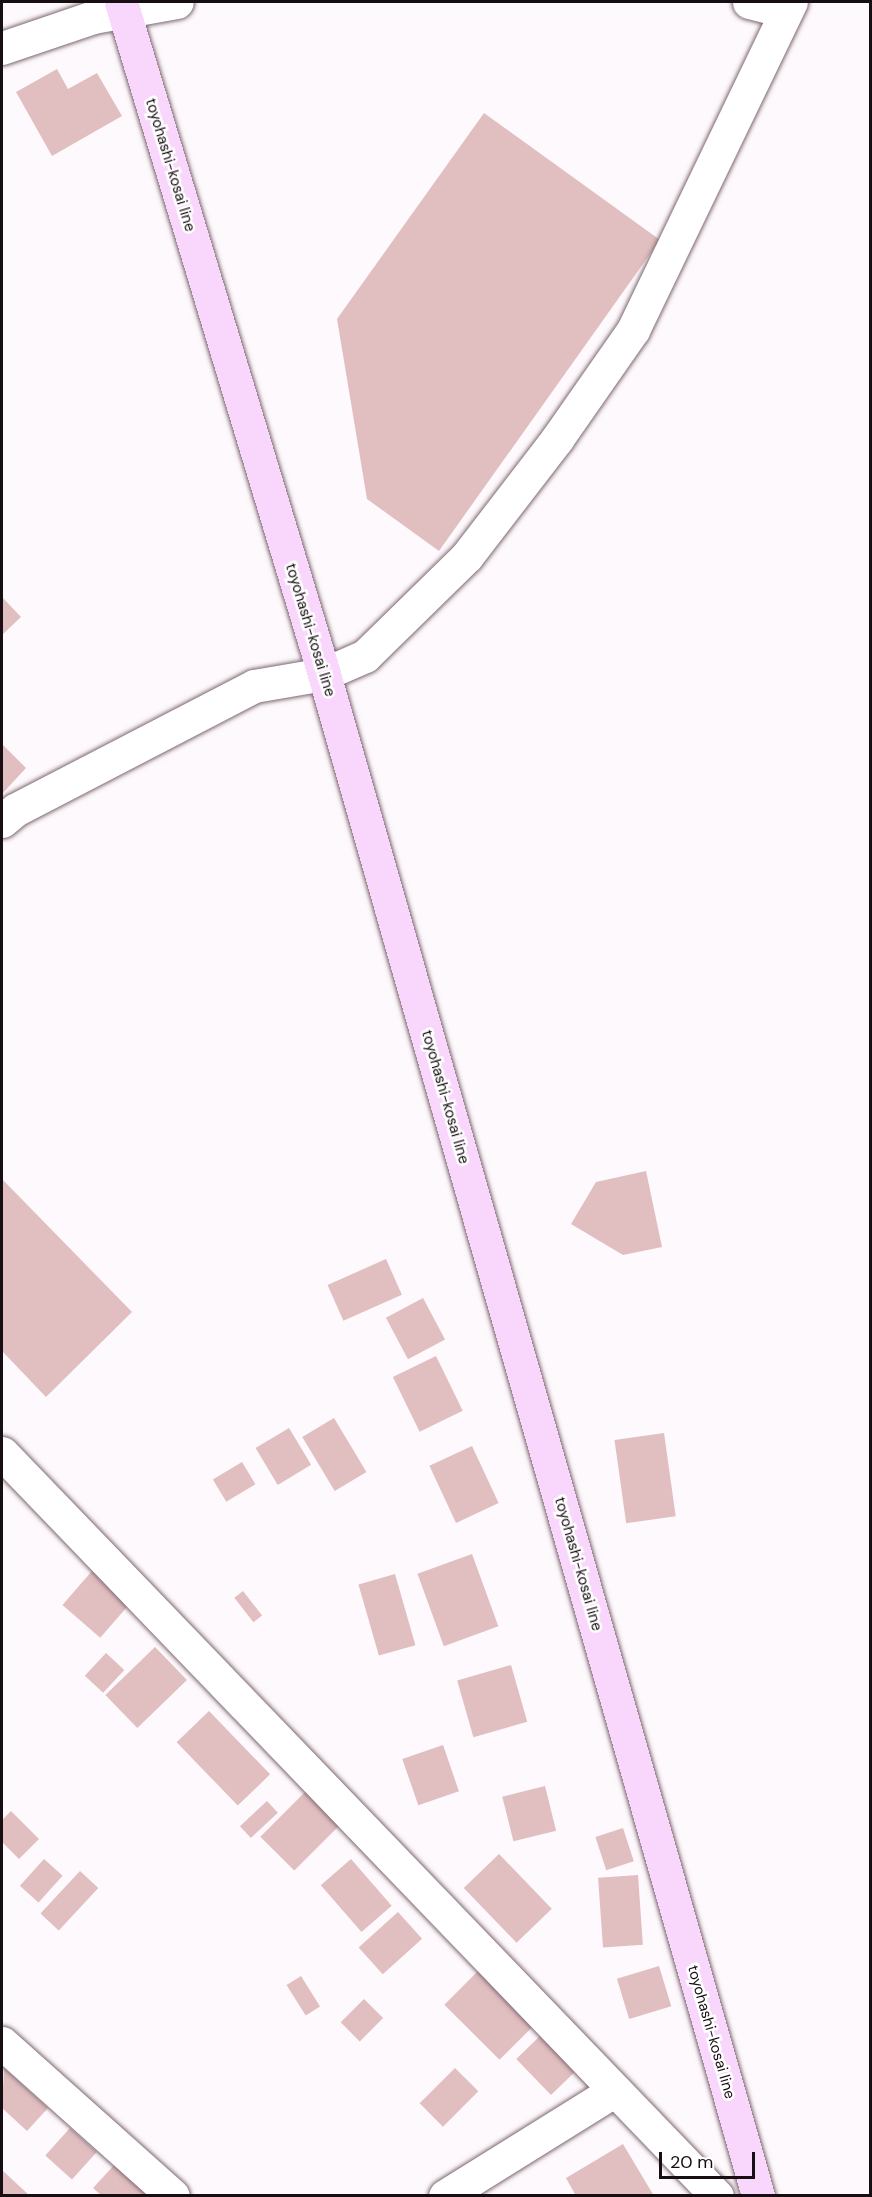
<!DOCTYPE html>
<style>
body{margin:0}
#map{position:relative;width:872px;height:2197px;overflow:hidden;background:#fef9fc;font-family:"DM Sans",sans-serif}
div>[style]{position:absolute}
.building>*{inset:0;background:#e1bec0;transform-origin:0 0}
.roads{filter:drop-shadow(0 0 2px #7d6872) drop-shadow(0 0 2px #7d6872)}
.minor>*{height:33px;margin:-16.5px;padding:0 16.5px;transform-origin:16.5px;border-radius:16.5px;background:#fff}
.major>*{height:33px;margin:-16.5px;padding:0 16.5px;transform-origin:16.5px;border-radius:16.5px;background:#f9d6fb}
span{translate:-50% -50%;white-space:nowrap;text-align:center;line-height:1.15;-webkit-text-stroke:5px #fff;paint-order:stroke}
.street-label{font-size:15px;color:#160e12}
.frame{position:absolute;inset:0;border:3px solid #160e12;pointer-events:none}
.scale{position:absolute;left:659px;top:2152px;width:96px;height:27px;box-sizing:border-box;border:3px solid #160e12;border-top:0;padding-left:8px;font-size:18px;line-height:21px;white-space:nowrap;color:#160e12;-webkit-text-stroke:4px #fff;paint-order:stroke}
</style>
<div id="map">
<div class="building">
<i style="clip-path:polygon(57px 69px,68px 89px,97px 73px,122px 116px,52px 156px,16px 92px)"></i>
<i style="clip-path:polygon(484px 113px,660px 240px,439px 551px,367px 499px,337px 319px)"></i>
<i style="clip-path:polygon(2px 597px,21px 617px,2px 635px)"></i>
<i style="clip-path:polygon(2px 744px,26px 768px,2px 794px)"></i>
<i style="clip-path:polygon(646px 1171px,662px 1247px,623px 1255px,571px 1224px,596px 1182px)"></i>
<i style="clip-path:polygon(2px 1179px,132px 1312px,46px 1397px,2px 1351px)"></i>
<i style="left:386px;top:1259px;width:39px;height:64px;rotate:66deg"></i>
<i style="left:423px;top:1298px;width:47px;height:42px;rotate:62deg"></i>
<i style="left:436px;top:1356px;width:61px;height:48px;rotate:64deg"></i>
<i style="left:334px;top:1418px;width:63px;height:37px;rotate:59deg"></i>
<i style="left:289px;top:1428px;width:43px;height:39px;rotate:59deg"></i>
<i style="left:664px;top:1433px;width:84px;height:50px;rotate:82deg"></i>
<i style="left:472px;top:1446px;width:63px;height:47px;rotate:65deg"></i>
<i style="left:242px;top:1462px;width:26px;height:34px;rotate:59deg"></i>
<i style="left:472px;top:1554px;width:77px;height:58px;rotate:70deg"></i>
<i style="left:92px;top:1571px;width:50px;height:45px;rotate:41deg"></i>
<i style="left:395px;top:1574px;width:74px;height:38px;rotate:74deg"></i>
<i style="left:243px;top:1591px;width:31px;height:11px;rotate:52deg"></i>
<i style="left:155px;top:1647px;width:46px;height:69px;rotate:46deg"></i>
<i style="left:106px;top:1653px;width:25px;height:31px;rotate:43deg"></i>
<i style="left:511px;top:1665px;width:59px;height:56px;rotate:74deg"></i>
<i style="left:209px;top:1711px;width:88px;height:45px;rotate:46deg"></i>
<i style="left:443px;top:1745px;width:49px;height:43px;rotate:71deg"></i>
<i style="left:545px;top:1786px;width:46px;height:44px;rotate:76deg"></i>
<i style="left:307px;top:1790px;width:48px;height:66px;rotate:45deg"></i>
<i style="left:267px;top:1801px;width:16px;height:37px;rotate:47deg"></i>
<i style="clip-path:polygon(11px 1811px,39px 1839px,19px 1859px,2px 1842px,2px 1820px)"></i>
<i style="left:623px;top:1828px;width:35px;height:29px;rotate:72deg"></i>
<i style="left:499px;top:1854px;width:76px;height:49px;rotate:46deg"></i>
<i style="left:44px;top:1859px;width:25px;height:36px;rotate:42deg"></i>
<i style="left:351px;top:1859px;width:62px;height:40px;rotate:49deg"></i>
<i style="left:80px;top:1871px;width:25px;height:58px;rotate:43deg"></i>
<i style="left:638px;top:1875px;width:70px;height:40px;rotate:86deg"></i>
<i style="left:398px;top:1912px;width:36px;height:53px;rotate:48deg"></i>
<i style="left:659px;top:1966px;width:42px;height:44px;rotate:73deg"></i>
<i style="left:479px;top:1970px;width:78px;height:49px;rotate:45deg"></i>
<i style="left:301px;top:1976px;width:36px;height:17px;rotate:58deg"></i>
<i style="left:364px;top:1999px;width:27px;height:33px;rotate:45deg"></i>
<i style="left:540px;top:2036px;width:50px;height:33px;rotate:46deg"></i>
<i style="clip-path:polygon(4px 2068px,48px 2108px,27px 2131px,2px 2108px)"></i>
<i style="left:455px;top:2068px;width:33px;height:50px;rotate:45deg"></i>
<i style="left:70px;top:2128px;width:36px;height:37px;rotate:42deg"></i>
<i style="clip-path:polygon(623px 2144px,654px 2196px,576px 2196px,566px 2178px)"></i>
<i style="clip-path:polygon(117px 2162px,155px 2196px,102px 2196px,93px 2188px)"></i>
<i style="clip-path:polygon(2px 2170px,30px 2196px,2px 2196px)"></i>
</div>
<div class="roads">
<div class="minor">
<i style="left:749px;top:2px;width:36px;rotate:14deg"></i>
<i style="left:2px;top:48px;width:96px;rotate:-18.8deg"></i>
<i style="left:93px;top:17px;width:85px;rotate:-10.1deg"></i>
<i style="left:2px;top:821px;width:17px;rotate:-40deg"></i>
<i style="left:15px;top:810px;width:269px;rotate:-27.4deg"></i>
<i style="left:254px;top:686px;width:71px;rotate:-9.7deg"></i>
<i style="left:324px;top:674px;width:45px;rotate:-23.7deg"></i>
<i style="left:365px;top:656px;width:143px;rotate:-44.4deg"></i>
<i style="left:467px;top:556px;width:148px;rotate:-52.4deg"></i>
<i style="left:557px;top:439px;width:133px;rotate:-55.1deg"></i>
<i style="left:633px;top:330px;width:364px;rotate:-64.3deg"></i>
<i style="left:2px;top:1453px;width:1031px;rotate:46.1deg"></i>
<i style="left:2px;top:2043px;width:229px;rotate:41.8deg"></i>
<i style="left:445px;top:2196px;width:200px;rotate:-31.9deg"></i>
</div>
<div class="major">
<i style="left:121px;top:2px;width:702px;rotate:73.19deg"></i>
<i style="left:324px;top:674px;width:1583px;rotate:74.08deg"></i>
</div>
</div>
<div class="street-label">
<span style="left:170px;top:165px;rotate:73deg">toyohashi-kosai line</span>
<span style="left:310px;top:630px;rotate:73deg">toyohashi-kosai line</span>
<span style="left:445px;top:1097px;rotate:74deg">toyohashi-kosai line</span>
<span style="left:578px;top:1564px;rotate:74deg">toyohashi-kosai line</span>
<span style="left:711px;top:2032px;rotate:74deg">toyohashi-kosai line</span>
</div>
<div class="frame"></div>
<div class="scale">20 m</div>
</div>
